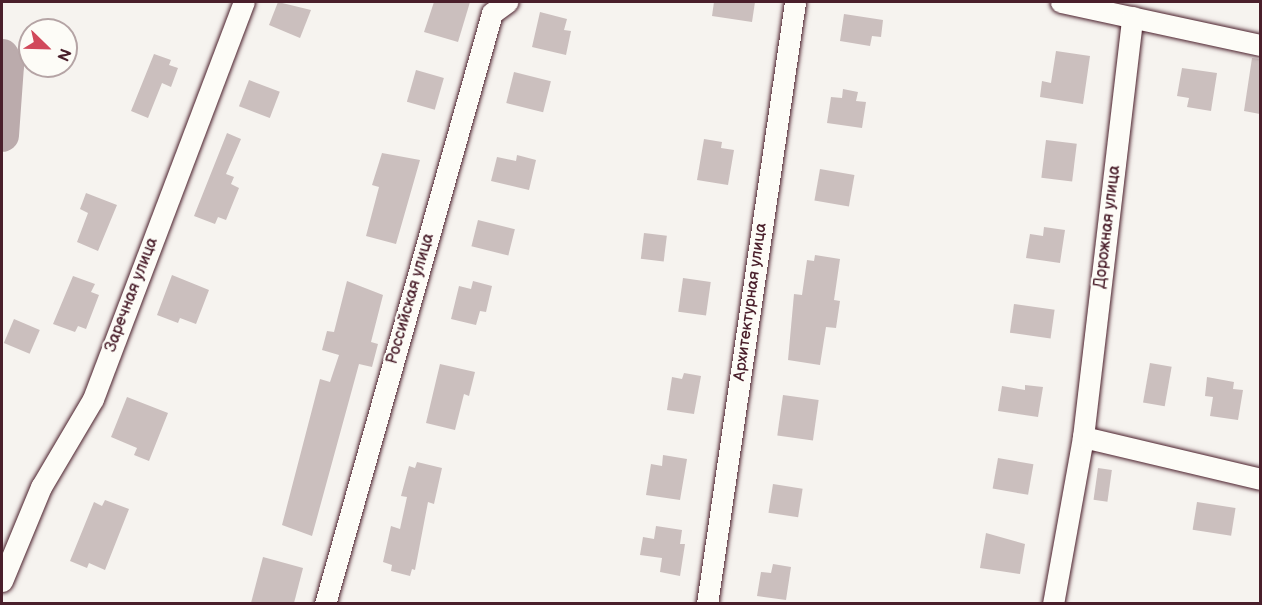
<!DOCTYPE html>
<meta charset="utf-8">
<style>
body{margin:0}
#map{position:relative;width:1262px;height:605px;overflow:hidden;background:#f6f3ef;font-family:"Balsamiq Sans",sans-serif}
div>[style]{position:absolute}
.river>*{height:33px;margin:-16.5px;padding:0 16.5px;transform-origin:16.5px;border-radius:16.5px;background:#bbabac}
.building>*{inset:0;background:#cbbfbe;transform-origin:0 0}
.roads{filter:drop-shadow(0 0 2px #4a1f2b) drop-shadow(0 0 2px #4a1f2b)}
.street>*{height:21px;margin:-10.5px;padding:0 10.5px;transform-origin:10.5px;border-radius:10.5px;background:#fdfcf7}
span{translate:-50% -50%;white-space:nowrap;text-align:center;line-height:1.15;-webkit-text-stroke:4.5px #fdfcf7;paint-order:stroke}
.street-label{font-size:16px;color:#4a1f2b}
.frame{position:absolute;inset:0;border:3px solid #4a1f2b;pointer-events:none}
.north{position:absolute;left:18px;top:18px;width:60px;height:60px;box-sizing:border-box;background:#fdfcf7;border:2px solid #b5a4a5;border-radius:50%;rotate:113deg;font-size:16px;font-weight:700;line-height:24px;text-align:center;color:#4a1f2b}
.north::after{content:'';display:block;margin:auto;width:21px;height:27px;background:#d1495b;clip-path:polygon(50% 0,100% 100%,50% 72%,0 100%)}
</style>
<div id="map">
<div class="river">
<i style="left:2px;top:55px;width:11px;rotate:63deg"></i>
<i style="left:7px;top:65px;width:70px;rotate:94.1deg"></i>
</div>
<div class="building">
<i style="clip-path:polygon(278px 2px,311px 10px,300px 38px,269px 25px)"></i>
<i style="clip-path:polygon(434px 2px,470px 2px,458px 42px,424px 32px)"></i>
<i style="clip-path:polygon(714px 2px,755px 2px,752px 22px,712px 16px)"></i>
<i style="clip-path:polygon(540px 12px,567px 19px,564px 30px,571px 31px,566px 55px,532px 47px)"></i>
<i style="clip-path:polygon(844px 14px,883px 20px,881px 37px,872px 36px,870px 46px,840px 41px)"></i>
<i style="clip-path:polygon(1056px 51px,1090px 56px,1083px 104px,1040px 97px,1042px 81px,1051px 83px)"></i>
<i style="clip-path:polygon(154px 54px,171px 60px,169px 65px,178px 68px,171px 87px,162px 83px,148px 118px,131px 111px)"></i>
<i style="clip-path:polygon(1252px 58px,1260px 59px,1260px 114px,1244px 111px)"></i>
<i style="clip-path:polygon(1182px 68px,1217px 73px,1211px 111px,1187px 107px,1189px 98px,1177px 96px)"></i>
<i style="left:416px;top:70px;width:29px;height:33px;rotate:16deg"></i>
<i style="left:514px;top:72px;width:38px;height:32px;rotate:14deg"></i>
<i style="left:249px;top:80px;width:33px;height:28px;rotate:21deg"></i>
<i style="clip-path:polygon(843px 89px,858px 92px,856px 101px,866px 102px,862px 128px,827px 123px,831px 97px,842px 98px)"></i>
<i style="clip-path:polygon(227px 133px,241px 139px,226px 174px,234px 177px,231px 184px,239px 188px,226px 220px,218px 217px,215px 224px,194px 216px)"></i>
<i style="clip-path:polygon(704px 139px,722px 142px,721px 148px,734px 150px,728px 185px,697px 180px)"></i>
<i style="left:1046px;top:140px;width:31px;height:38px;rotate:7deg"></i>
<i style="clip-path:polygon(382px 153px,420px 160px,396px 244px,366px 236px,379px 187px,372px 185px)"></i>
<i style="clip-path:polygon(517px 155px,536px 160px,529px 190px,491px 181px,497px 157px,516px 161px)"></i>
<i style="left:820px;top:169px;width:35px;height:32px;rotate:10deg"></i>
<i style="clip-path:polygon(86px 193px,117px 205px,98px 251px,77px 242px,88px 213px,80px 209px)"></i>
<i style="left:478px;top:220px;width:38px;height:27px;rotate:14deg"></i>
<i style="clip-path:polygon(1044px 227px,1065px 230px,1060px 263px,1026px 258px,1030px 234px,1043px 236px)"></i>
<i style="left:644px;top:233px;width:23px;height:26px;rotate:7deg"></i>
<i style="clip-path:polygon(815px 255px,840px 259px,834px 300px,840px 301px,836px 328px,826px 327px,820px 365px,788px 360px,794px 294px,802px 295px,807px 260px,814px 261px)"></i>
<i style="clip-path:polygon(172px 275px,209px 290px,196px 324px,180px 318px,178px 323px,157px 315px)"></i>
<i style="clip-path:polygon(73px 276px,95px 284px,91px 292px,99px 295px,86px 329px,78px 326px,75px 332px,53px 324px)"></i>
<i style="left:683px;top:278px;width:28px;height:34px;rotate:8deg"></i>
<i style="clip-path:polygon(347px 281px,383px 295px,371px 342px,378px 344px,372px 367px,359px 364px,312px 536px,282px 525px,320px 379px,330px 382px,339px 355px,322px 350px,327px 331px,334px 332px)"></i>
<i style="clip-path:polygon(473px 281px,492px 286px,486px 312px,480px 311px,476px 325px,451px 319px,459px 286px,471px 289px)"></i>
<i style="left:1014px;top:304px;width:41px;height:29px;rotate:8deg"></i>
<i style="left:14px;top:319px;width:28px;height:26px;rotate:23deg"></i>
<i style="left:1150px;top:363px;width:22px;height:40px;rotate:10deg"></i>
<i style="clip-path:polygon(440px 364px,475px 372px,469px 396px,464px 394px,455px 430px,426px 423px)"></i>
<i style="clip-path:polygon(684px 373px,701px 376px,694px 414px,667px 410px,672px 377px,682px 379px)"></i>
<i style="clip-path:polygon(1207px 377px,1234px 382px,1233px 389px,1243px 390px,1238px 420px,1210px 416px,1213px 397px,1205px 396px)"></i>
<i style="clip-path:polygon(1025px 385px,1043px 387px,1038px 417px,998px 411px,1002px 386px,1025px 390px)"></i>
<i style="left:783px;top:395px;width:36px;height:41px;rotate:8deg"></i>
<i style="clip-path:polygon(127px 397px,168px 413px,149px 461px,134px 455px,137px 448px,111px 437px)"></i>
<i style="clip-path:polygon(663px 455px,687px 459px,680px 500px,646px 495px,651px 464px,662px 466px)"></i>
<i style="left:998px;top:458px;width:36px;height:31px;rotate:10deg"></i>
<i style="clip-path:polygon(417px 462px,442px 468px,434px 504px,428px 502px,415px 570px,412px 569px,410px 576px,391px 571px,392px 565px,383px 562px,391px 526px,400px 529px,407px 497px,401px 496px,409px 466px,415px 468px)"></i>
<i style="left:1098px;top:468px;width:14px;height:32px;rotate:8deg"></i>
<i style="left:773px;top:484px;width:30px;height:29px;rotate:9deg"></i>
<i style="clip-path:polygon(105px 500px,129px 509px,105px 570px,89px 563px,87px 568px,70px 561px,94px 502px,102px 506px)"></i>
<i style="left:1197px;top:502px;width:39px;height:28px;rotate:9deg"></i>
<i style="clip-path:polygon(656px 526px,682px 530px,680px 544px,685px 544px,680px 576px,660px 572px,662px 558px,640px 555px,643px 537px,654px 539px)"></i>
<i style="clip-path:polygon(986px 533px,1025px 544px,1020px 574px,980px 568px)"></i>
<i style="clip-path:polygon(263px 557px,303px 568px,294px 603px,251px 603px)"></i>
<i style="clip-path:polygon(773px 564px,791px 567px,786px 600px,757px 596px,761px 572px,771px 573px)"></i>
</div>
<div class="roads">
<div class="street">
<i style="left:1061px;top:2px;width:204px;rotate:12.2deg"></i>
<i style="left:1083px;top:437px;width:182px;rotate:13.3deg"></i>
<i style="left:2px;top:581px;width:102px;rotate:-67.5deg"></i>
<i style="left:41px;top:487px;width:102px;rotate:-59.4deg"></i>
<i style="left:93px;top:399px;width:425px;rotate:-69.2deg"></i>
<i style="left:325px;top:604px;width:614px;rotate:-74.22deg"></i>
<i style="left:492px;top:13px;width:19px;rotate:-36deg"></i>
<i style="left:707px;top:604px;width:608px;rotate:-81.68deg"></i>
<i style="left:1053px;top:604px;width:170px;rotate:-79.8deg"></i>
<i style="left:1083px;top:437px;width:423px;rotate:-83.3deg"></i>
</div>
</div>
<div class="street-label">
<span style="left:1108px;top:227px;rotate:-83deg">Дорожная улица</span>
<span style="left:132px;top:295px;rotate:-69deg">Заречная улица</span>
<span style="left:411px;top:299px;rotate:-74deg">Российская улица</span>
<span style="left:751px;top:302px;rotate:-82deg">Архитектурная улица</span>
</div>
<div class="frame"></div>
<div class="north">N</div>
</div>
